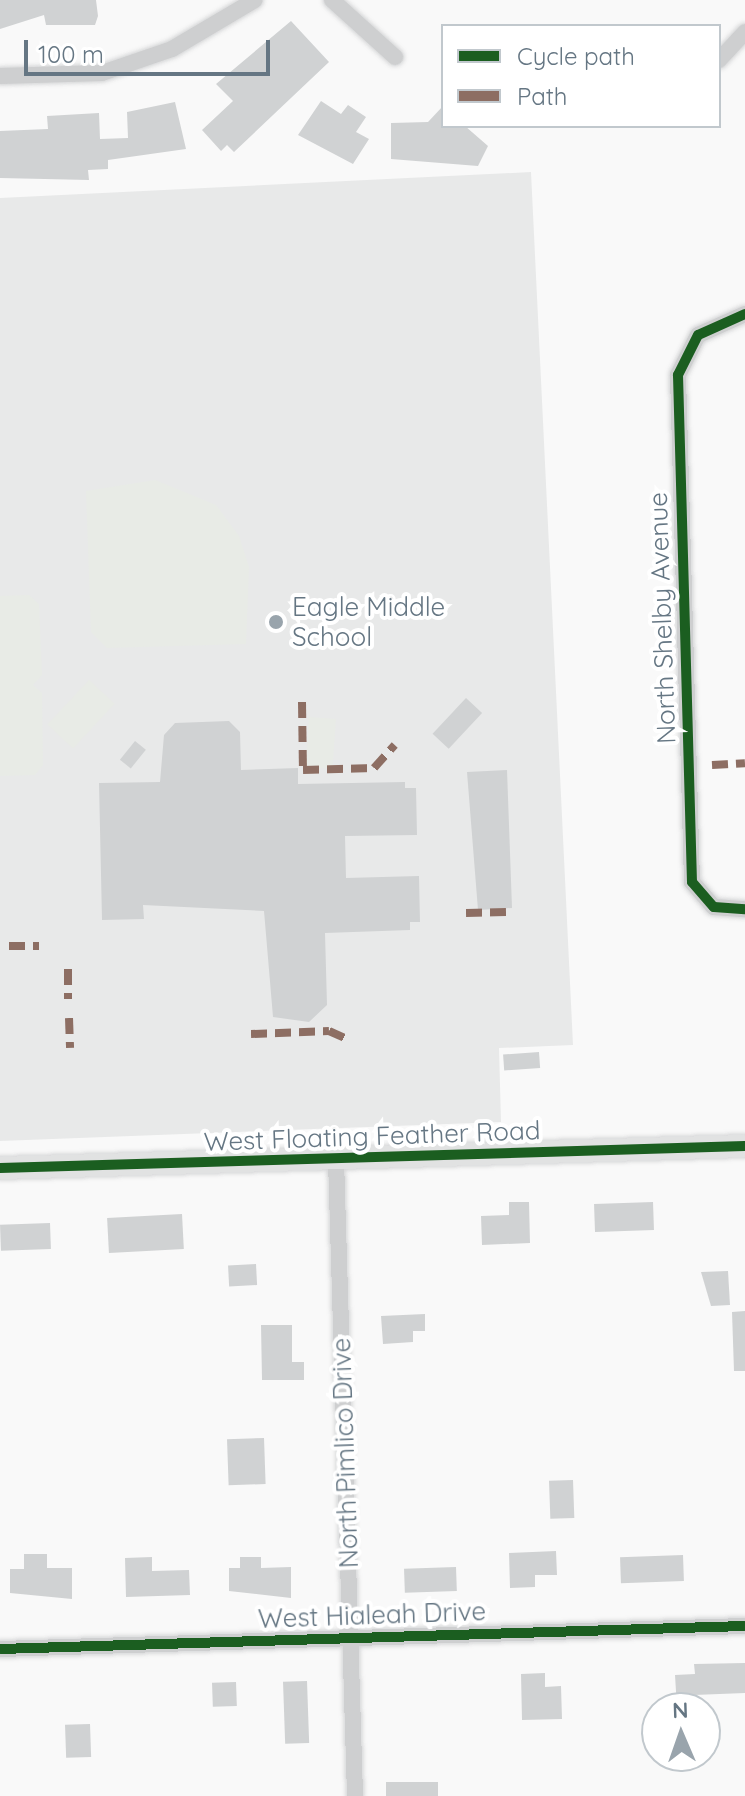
<!DOCTYPE html>
<style>
body{margin:0}
#map{position:relative;width:745px;height:1796px;overflow:hidden;background:#f9f9f9;font-family:Quicksand,sans-serif}
div>[style]{position:absolute}
.built>*{inset:0;background:#e8e9e9}
.green>*{inset:0;background:#e8ebe6;transform-origin:0 0}
.building>*{inset:0;background:#d0d2d3;transform-origin:0 0}
.roads{filter:drop-shadow(0 0 2px #d5d6d7) drop-shadow(0 0 2px #d5d6d7)}
.street>*{height:16px;margin:-8px;padding:0 8px;transform-origin:8px;border-radius:8px;background:#cecfd0}
.secondary>*{height:22px;margin:-11px;padding:0 11px;transform-origin:11px;border-radius:11px;background:#e1e2e2}
.quiet>*{height:8px;margin-top:-4px;transform-origin:0;background:repeating-linear-gradient(90deg,#8d6e63 0 16px,transparent 0 24px)}
.cycleway>*{height:10px;margin:-5px;padding:0 5px;transform-origin:5px;border-radius:5px;background:#1b5e20}
.dots>*{width:22px;height:22px;translate:-50% -50%;box-sizing:border-box;border:4px solid #fff;border-radius:50%}
span{translate:-50% -50%;white-space:nowrap;text-align:center;line-height:1.15;-webkit-text-stroke:8px #fff;paint-order:stroke}
.poi-label{font-size:26px;color:#657683}
.left{translate:0 -50%;text-align:left}
.street-label{font-size:26px;color:#657683}
.legend{position:absolute;left:441px;top:24px;width:280px;height:104px;box-sizing:border-box;background:#fff;border:2px solid #c1c8cd;margin:0;padding:10px 14px;list-style:none;font-size:24px;color:#657683}
.legend li{display:flex;align-items:center;gap:16px;height:40px}
.legend b{width:40px;border:2px solid #c1c8cd}
.north{position:absolute;left:641px;top:1692px;width:80px;height:80px;box-sizing:border-box;background:#fff;border:2px solid #c1c8cd;border-radius:50%;rotate:358deg;font-size:22px;font-weight:700;line-height:32px;text-align:center;color:#657683}
.north::after{content:'';display:block;margin:auto;width:28px;height:36px;background:#99a4ac;clip-path:polygon(50% 0,100% 100%,50% 72%,0 100%)}
.scale{position:absolute;left:24px;top:40px;width:246px;height:36px;box-sizing:border-box;border:4px solid #657683;border-top:0;padding-left:10px;font-size:24px;line-height:28px;white-space:nowrap;color:#657683;-webkit-text-stroke:6px #fff;paint-order:stroke}
</style>
<div id="map">
<div class="built">
<i style="clip-path:polygon(531px 172px,573px 1045px,499px 1048px,501px 1122px,0 1141px,0 198px)"></i>
</div>
<div class="green">
<i style="clip-path:polygon(155px 480px,216px 505px,239px 536px,249px 567px,246px 644px,107px 648px,91px 632px,86px 491px)"></i>
<i style="clip-path:polygon(29px 595px,39px 604px,42px 675px,33px 685px,42px 693px,43px 765px,35px 775px,0 776px,0 596px)"></i>
<i style="left:89px;top:680px;width:35px;height:61px;rotate:43deg"></i>
<i style="left:309px;top:717px;width:27px;height:50px;rotate:4deg"></i>
</div>
<div class="building">
<i style="clip-path:polygon(0 0,96px 0,98px 16px,95px 25px,46px 25px,44px 15px,0 29px)"></i>
<i style="clip-path:polygon(291px 21px,329px 62px,234px 152px,227px 145px,221px 151px,202px 130px,233px 101px,216px 84px)"></i>
<i style="clip-path:polygon(321px 101px,341px 114px,348px 105px,366px 117px,356px 132px,369px 139px,353px 164px,298px 135px)"></i>
<i style="clip-path:polygon(175px 102px,186px 149px,108px 160px,108px 169px,88px 170px,89px 180px,0 178px,0 131px,48px 129px,47px 116px,99px 113px,100px 139px,128px 138px,127px 112px)"></i>
<i style="clip-path:polygon(443px 106px,443px 126px,465px 126px,488px 146px,478px 166px,391px 159px,391px 123px,428px 122px)"></i>
<i style="left:466px;top:698px;width:22px;height:49px;rotate:43deg"></i>
<i style="clip-path:polygon(229px 721px,240px 732px,241px 770px,298px 768px,298px 784px,405px 782px,405px 788px,416px 788px,417px 835px,345px 836px,346px 878px,419px 876px,420px 922px,410px 922px,410px 930px,325px 933px,327px 1005px,309px 1022px,273px 1017px,264px 911px,143px 905px,144px 919px,102px 920px,99px 783px,160px 782px,164px 735px,175px 723px)"></i>
<i style="left:135px;top:741px;width:14px;height:24px;rotate:39deg"></i>
<i style="clip-path:polygon(507px 770px,512px 908px,478px 910px,467px 772px)"></i>
<i style="left:539px;top:1052px;width:16px;height:36px;rotate:86deg"></i>
<i style="clip-path:polygon(509px 1202px,529px 1202px,530px 1243px,482px 1245px,481px 1216px,509px 1215px)"></i>
<i style="left:653px;top:1202px;width:28px;height:59px;rotate:88deg"></i>
<i style="left:182px;top:1214px;width:35px;height:75px;rotate:87deg"></i>
<i style="left:50px;top:1223px;width:26px;height:50px;rotate:88deg"></i>
<i style="left:256px;top:1264px;width:21px;height:28px;rotate:87deg"></i>
<i style="clip-path:polygon(728px 1271px,730px 1305px,711px 1306px,701px 1272px)"></i>
<i style="clip-path:polygon(745px 1311px,745px 1371px,734px 1371px,732px 1312px)"></i>
<i style="clip-path:polygon(425px 1314px,425px 1331px,413px 1331px,413px 1342px,383px 1344px,381px 1316px)"></i>
<i style="clip-path:polygon(261px 1325px,292px 1325px,292px 1362px,304px 1362px,304px 1380px,262px 1380px)"></i>
<i style="left:264px;top:1438px;width:46px;height:37px;rotate:88deg"></i>
<i style="left:573px;top:1480px;width:38px;height:24px;rotate:88deg"></i>
<i style="clip-path:polygon(556px 1551px,557px 1575px,535px 1575px,535px 1587px,510px 1588px,509px 1553px)"></i>
<i style="clip-path:polygon(24px 1554px,47px 1554px,47px 1568px,72px 1568px,72px 1599px,10px 1593px,10px 1569px,24px 1569px)"></i>
<i style="left:683px;top:1555px;width:26px;height:63px;rotate:88deg"></i>
<i style="clip-path:polygon(152px 1557px,152px 1571px,189px 1570px,190px 1595px,126px 1597px,125px 1558px)"></i>
<i style="clip-path:polygon(240px 1557px,261px 1557px,261px 1568px,291px 1567px,291px 1598px,229px 1591px,229px 1568px,240px 1568px)"></i>
<i style="left:456px;top:1567px;width:24px;height:52px;rotate:88deg"></i>
<i style="clip-path:polygon(745px 1663px,745px 1693px,694px 1695px,695px 1708px,677px 1708px,675px 1675px,695px 1674px,694px 1664px)"></i>
<i style="clip-path:polygon(545px 1673px,545px 1687px,561px 1686px,562px 1719px,522px 1720px,521px 1674px)"></i>
<i style="left:307px;top:1681px;width:62px;height:24px;rotate:88deg"></i>
<i style="left:236px;top:1682px;width:24px;height:24px;rotate:88deg"></i>
<i style="left:90px;top:1724px;width:33px;height:25px;rotate:88deg"></i>
<i style="left:438px;top:1782px;width:14px;height:52px;rotate:90deg"></i>
</div>
<div class="roads">
<div class="street">
<i style="left:332px;top:0;width:85px;rotate:42.1deg"></i>
<i style="left:719px;top:60px;width:38px;rotate:-47deg"></i>
<i style="left:0;top:76px;width:102px;rotate:-1.7deg"></i>
<i style="left:102px;top:73px;width:74px;rotate:-18.9deg"></i>
<i style="left:172px;top:49px;width:96px;rotate:-30.6deg"></i>
<i style="left:745px;top:314px;width:51px;rotate:155.9deg"></i>
<i style="left:698px;top:335px;width:45px;rotate:116.6deg"></i>
<i style="left:678px;top:375px;width:507px;rotate:88.42deg"></i>
<i style="left:692px;top:882px;width:33px;rotate:49deg"></i>
<i style="left:714px;top:907px;width:31px;rotate:4deg"></i>
<i style="left:336px;top:1159px;width:637px;rotate:88.29deg"></i>
<i style="left:0;top:1649px;width:745px;rotate:-1.77deg"></i>
</div>
<div class="secondary">
<i style="left:0;top:1168px;width:745px;rotate:-1.69deg"></i>
</div>
</div>
<div class="quiet">
<i style="left:302px;top:702px;width:68px;rotate:89.2deg"></i>
<i style="left:303px;top:770px;width:71px;rotate:-1.6deg"></i>
<i style="left:374px;top:768px;width:31px;rotate:-48deg"></i>
<i style="left:712px;top:765px;width:33px;rotate:-3deg"></i>
<i style="left:466px;top:913px;width:40px;rotate:-1.4deg"></i>
<i style="left:9px;top:946px;width:30px"></i>
<i style="left:68px;top:969px;width:30px;rotate:90deg"></i>
<i style="left:69px;top:1018px;width:30px;rotate:88deg"></i>
<i style="left:251px;top:1034px;width:78px;rotate:-2.2deg"></i>
<i style="left:329px;top:1031px;width:20px;rotate:24deg"></i>
</div>
<div class="cycleway">
<i style="left:745px;top:314px;width:51px;rotate:155.9deg"></i>
<i style="left:698px;top:335px;width:45px;rotate:116.6deg"></i>
<i style="left:678px;top:375px;width:507px;rotate:88.42deg"></i>
<i style="left:692px;top:882px;width:33px;rotate:49deg"></i>
<i style="left:714px;top:907px;width:31px;rotate:4deg"></i>
<i style="left:0;top:1168px;width:745px;rotate:-1.69deg"></i>
<i style="left:0;top:1649px;width:745px;rotate:-1.77deg"></i>
</div>
<div class="dots">
<i style="left:276px;top:622px;background:#99a4ac"></i>
</div>
<div class="poi-label">
<span class="left" style="left:292px;top:622px">Eagle Middle<br>School</span>
</div>
<div class="street-label">
<span style="left:662px;top:618px;rotate:-92deg">North Shelby Avenue</span>
<span style="left:372px;top:1136px;rotate:-2deg">West Floating Feather Road</span>
<span style="left:345px;top:1453px;rotate:-92deg">North Pimlico Drive</span>
<span style="left:372px;top:1615px;rotate:-2deg">West Hialeah Drive</span>
</div>
<ul class="legend">
<li><b style="height:10px;background:#1b5e20"></b>Cycle path</li>
<li><b style="height:10px;background:#8d6e63"></b>Path</li>
</ul>
<div class="north">N</div>
<div class="scale">100 m</div>
</div>
